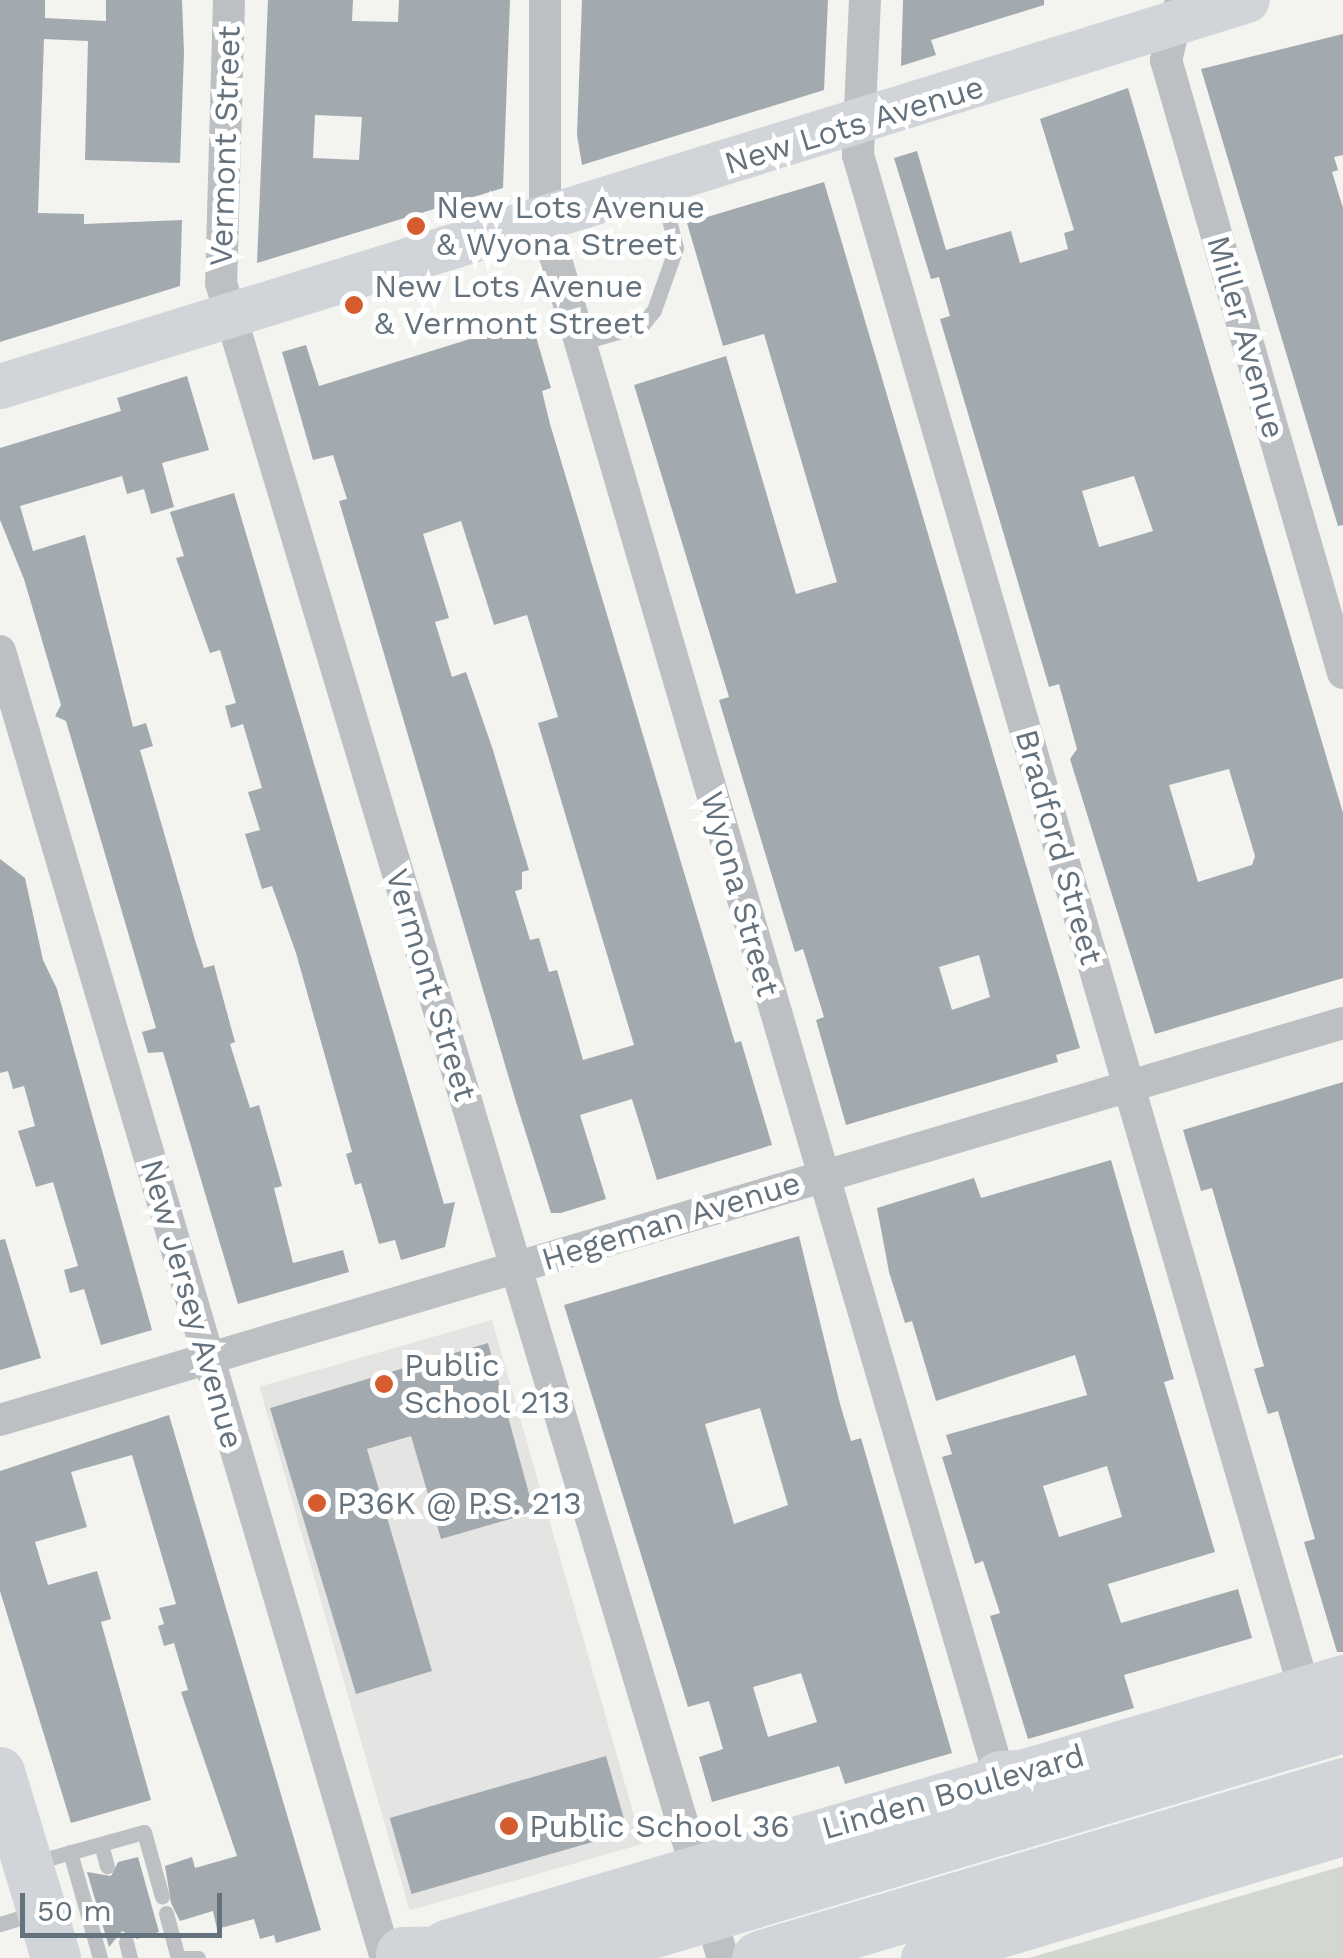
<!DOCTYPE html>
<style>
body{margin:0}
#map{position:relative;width:1343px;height:1958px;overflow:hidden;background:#f3f3ef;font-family:"Work Sans",sans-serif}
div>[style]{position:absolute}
.built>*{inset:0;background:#e4e5e3;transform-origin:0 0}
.green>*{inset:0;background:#d2d8cf}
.building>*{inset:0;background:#a3aaaf;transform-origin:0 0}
.lane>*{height:15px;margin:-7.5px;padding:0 7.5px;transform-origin:7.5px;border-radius:7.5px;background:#bcc0c3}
.street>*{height:32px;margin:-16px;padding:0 16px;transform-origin:16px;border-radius:16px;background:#bcc0c3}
.secondary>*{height:45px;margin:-22.5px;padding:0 22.5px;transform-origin:22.5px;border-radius:22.5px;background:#d1d5d9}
.primary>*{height:50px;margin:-25px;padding:0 25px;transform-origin:25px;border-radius:25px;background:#d1d5d9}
.highway>*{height:55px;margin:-27.5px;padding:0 27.5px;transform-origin:27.5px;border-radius:27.5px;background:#d1d5d9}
.dots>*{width:28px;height:28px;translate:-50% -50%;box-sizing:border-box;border:5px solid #fff;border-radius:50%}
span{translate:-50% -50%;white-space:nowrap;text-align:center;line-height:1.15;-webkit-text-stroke:10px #fff;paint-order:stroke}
.street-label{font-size:32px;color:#64727e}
.poi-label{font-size:32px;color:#64727e}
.left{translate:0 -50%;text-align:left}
.scale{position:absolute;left:20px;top:1893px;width:202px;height:45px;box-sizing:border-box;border:5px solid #64727e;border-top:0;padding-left:12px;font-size:30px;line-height:35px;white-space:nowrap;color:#64727e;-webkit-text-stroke:8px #fff;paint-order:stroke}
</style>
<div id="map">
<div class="built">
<i style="left:492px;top:1320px;width:545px;height:242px;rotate:74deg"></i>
</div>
<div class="green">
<i style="clip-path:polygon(1343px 1866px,1343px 1958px,1029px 1958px)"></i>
</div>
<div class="building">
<i style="clip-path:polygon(0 0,45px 0,45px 18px,106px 21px,106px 0,182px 0,184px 53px,180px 163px,85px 160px,88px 41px,44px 39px,38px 213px,84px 214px,84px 224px,182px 220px,180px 286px,0 342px)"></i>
<i style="clip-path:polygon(evenodd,268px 0,353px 0,352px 21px,398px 22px,399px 0,510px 0,503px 188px,257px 263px,268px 0,315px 115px,362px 117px,359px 160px,313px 158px,315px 115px)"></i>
<i style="clip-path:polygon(582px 0,828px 0,824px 90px,582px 165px,577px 135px)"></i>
<i style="clip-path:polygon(903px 0,1044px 0,1044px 5px,931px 40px,936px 55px,901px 66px)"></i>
<i style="clip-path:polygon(1343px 34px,1343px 155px,1334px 157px,1338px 170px,1332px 172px,1343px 208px,1343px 525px,1338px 526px,1201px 69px)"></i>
<i style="clip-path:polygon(evenodd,1128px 88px,1343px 813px,1343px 978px,1155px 1034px,1070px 759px,1077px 749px,1059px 684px,1049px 687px,940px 319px,950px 316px,939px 277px,931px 279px,894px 158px,917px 151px,946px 250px,1011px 231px,1020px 263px,1068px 249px,1064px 233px,1074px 230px,1040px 119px,1128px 88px,1134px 476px,1153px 531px,1099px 547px,1082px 491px,1134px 476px,1128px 88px,1229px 769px,1255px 856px,1252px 865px,1198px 882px,1169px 785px,1229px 769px)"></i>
<i style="clip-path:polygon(evenodd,824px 182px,1080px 1048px,1056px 1055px,1058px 1062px,846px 1125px,816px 1020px,824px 1017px,803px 949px,795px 952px,781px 906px,719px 700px,729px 697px,634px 385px,726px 356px,796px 594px,837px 582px,764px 334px,723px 346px,687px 223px,824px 182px,979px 955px,990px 997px,952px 1010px,939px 967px,979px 955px)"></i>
<i style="clip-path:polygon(evenodd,531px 320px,551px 388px,542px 391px,550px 424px,735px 1043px,741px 1041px,772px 1145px,657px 1180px,632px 1099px,580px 1115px,606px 1199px,561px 1213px,551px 1213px,516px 1102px,339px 501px,347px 499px,339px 474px,333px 455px,313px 460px,282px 352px,306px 345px,319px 386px,531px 320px,461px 521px,494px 625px,527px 615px,558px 717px,538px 723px,634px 1045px,583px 1060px,557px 970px,549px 972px,539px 938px,530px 940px,515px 891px,522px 889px,522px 872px,529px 870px,492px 747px,466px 672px,452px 677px,435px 622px,449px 618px,423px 534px,461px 521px)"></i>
<i style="clip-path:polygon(187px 376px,209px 450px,162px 463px,174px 507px,151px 514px,144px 489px,127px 494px,122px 476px,20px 506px,33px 551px,85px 535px,133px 727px,146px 723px,153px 746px,140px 750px,195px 940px,204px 968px,214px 965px,235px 1042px,230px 1044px,250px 1108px,259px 1105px,282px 1186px,274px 1188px,293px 1263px,343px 1250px,349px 1272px,238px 1304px,163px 1052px,148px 1053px,142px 1032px,156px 1028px,66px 721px,55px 716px,61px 705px,24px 579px,0 520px,0 448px,121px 411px,117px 398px)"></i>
<i style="clip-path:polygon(234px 493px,444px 1204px,455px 1202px,445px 1247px,401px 1260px,395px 1240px,379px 1244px,361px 1183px,355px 1185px,346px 1154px,352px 1152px,296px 953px,272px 886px,262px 889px,245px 834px,260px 830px,248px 792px,262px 788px,243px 724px,231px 728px,225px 706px,236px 703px,220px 650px,210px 653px,176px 558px,184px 556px,170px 512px)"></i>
<i style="clip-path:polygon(0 859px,25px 878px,43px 960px,57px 989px,152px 1330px,101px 1345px,84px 1289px,70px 1293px,64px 1270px,78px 1266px,53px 1182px,36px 1187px,18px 1131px,35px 1126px,24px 1086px,13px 1089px,8px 1071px,0 1073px)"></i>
<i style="clip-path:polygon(1343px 1082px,1343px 1652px,1337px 1652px,1304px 1542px,1315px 1539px,1278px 1411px,1268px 1414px,1261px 1392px,1254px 1369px,1264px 1366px,1212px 1188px,1201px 1191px,1183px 1130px)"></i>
<i style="clip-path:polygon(evenodd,1111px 1160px,1174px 1379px,1164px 1382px,1215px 1552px,1108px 1584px,1121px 1623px,1238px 1589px,1252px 1638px,1124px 1675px,1134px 1708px,1028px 1739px,990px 1616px,1000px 1613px,983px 1561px,975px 1564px,942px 1457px,952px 1454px,946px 1435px,1087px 1395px,1075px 1355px,936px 1401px,912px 1321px,905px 1323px,889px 1272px,877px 1208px,974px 1178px,981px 1198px,1111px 1160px,1107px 1466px,1122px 1517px,1059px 1537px,1043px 1486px,1107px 1466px)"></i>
<i style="clip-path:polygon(evenodd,799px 1236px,840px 1404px,851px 1441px,861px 1438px,952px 1753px,845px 1784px,839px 1766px,712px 1802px,699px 1757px,723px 1749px,709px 1701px,688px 1707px,564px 1305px,799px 1236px,760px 1408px,788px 1505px,734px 1524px,705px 1424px,760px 1408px,799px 1236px,801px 1673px,817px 1722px,768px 1737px,753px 1687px,801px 1673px)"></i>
<i style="clip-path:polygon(5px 1239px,41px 1358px,0 1370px,0 1240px)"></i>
<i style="clip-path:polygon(488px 1343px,534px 1512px,441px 1539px,411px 1436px,367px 1449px,432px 1671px,356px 1694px,270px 1408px)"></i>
<i style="clip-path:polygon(169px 1415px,321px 1930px,276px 1943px,274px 1935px,260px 1939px,254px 1919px,217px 1929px,213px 1911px,180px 1921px,171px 1903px,165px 1866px,192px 1857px,195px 1868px,237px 1856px,181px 1692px,188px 1690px,174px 1643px,164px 1646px,158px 1626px,164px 1624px,159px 1608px,176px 1604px,132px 1455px,71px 1472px,87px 1527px,35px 1542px,48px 1585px,97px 1571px,111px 1619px,101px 1622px,151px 1800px,71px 1823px,0 1591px,0 1471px)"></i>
<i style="left:606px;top:1756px;width:79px;height:225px;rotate:74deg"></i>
<i style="clip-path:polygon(138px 1857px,159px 1932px,137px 1939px,122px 1931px,109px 1947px,87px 1872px,111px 1876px,118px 1862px)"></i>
</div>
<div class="lane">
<i style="left:580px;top:343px;width:65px;rotate:-16.2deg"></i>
<i style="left:642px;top:325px;width:19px;rotate:-51deg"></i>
<i style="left:654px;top:310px;width:66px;rotate:-70.5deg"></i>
<i style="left:676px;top:248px;width:64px;rotate:-103.6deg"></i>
<i style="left:101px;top:1844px;width:23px;rotate:75deg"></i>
<i style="left:70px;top:1852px;width:110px;rotate:74.2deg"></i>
<i style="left:32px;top:1863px;width:116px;rotate:-15.5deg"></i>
<i style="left:144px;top:1832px;width:67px;rotate:74.5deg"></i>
<i style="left:166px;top:1913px;width:47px;rotate:75.1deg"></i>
<i style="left:0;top:1924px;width:34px;rotate:-17deg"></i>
<i style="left:126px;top:1942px;width:16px;rotate:76deg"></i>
<i style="left:181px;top:1958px;width:17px"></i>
</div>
<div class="street">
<i style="left:229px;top:0;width:283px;rotate:91.6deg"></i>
<i style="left:221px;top:283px;width:1749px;rotate:73.32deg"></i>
<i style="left:545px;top:0;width:222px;rotate:90deg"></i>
<i style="left:545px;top:222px;width:1621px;rotate:73.7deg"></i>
<i style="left:865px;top:0;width:155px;rotate:92.6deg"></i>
<i style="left:858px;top:155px;width:1597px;rotate:73.78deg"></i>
<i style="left:1180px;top:4px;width:58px;rotate:104deg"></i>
<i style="left:1166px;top:60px;width:638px;rotate:73.89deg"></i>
<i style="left:0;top:651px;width:1363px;rotate:73.55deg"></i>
<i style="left:0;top:1420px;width:1400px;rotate:-16.47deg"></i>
</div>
<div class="secondary">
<i style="left:0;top:386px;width:1305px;rotate:-17.2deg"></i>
<i style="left:445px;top:1942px;width:936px;rotate:-16.44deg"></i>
<i style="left:923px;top:1958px;width:438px;rotate:-16.6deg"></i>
</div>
<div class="primary">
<i style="left:0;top:1772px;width:194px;rotate:73.2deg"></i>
</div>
<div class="highway">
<i style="left:1000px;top:1778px;width:113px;rotate:-3deg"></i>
<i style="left:960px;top:1947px;width:107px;rotate:-29.7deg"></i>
<i style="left:403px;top:1954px;width:180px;rotate:-1deg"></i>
<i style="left:560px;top:1958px;width:817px;rotate:-16.57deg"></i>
<i style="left:759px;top:1958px;width:609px;rotate:-16.5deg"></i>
</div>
<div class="dots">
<i style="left:416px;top:226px;background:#d55c2e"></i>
<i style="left:354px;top:305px;background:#d55c2e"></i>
<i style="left:384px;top:1384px;background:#d55c2e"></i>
<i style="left:317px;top:1503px;background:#d55c2e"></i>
<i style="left:509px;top:1826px;background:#d55c2e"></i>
</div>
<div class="street-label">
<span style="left:854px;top:125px;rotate:-17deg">New Lots Avenue</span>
<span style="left:225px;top:146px;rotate:-88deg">Vermont Street</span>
<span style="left:1246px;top:337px;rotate:74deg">Miller Avenue</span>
<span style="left:1059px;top:847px;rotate:74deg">Bradford Street</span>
<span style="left:740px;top:894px;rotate:74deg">Wyona Street</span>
<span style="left:431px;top:985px;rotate:73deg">Vermont Street</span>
<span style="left:671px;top:1221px;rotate:-17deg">Hegeman Avenue</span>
<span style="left:192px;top:1304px;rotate:74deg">New Jersey Avenue</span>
<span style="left:953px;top:1792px;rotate:-16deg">Linden Boulevard</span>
</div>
<div class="poi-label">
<span class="left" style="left:436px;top:226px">New Lots Avenue<br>&amp; Wyona Street</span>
<span class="left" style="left:374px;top:305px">New Lots Avenue<br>&amp; Vermont Street</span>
<span class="left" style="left:404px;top:1384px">Public<br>School 213</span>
<span class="left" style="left:337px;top:1503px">P36K @ P.S. 213</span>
<span class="left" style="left:529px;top:1826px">Public School 36</span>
</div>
<div class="scale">50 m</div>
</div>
